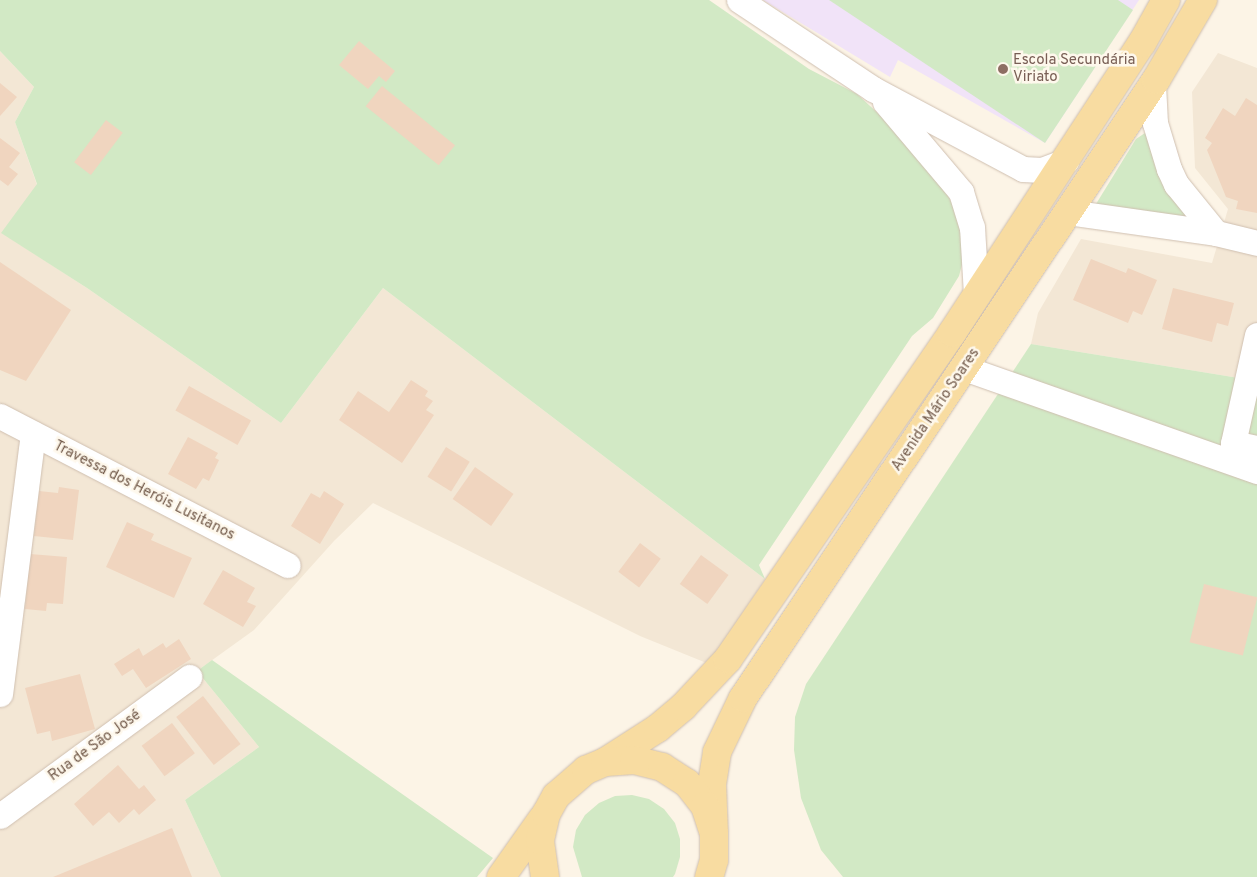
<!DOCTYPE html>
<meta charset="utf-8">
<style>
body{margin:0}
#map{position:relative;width:1257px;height:877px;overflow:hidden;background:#fcf4e6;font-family:Overpass,sans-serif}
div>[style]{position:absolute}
.residential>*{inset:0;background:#f3e7d5}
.education>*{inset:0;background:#f1e3f8}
.green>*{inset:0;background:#d2e9c5}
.building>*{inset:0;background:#f0d5bf;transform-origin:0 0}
.roads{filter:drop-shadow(0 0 1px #cfbfb0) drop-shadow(0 0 1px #cfbfb0)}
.minor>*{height:25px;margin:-12.5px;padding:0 12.5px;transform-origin:12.5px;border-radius:12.5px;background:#fff}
.major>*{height:28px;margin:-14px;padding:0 14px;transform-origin:14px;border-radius:14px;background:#f8dca1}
.dots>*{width:14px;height:14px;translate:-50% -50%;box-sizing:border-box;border:2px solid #fef8ec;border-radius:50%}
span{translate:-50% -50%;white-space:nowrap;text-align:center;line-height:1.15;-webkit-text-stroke:5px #fef8ec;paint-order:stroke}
.education-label{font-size:15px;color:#785e54}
.left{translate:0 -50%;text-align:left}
.street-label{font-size:15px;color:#745c4c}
</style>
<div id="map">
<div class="residential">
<i style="clip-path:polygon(0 51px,34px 87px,15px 122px,37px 185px,2px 233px,87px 288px,281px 423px,383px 288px,765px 579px,709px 664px,640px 636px,373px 503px,334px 541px,254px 630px,197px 671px,259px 747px,185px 800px,221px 877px,0 877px)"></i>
<i style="clip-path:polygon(1218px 53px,1257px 68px,1257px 381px,1031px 344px,1038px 313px,1081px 239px,1212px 263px,1228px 209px,1195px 168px,1192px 92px)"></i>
</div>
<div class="education">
<i style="clip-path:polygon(763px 0,1139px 0,1045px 143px,898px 60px,890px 77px)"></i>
</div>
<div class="green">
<i style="clip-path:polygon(0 0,709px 0,809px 69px,857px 94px,907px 140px,942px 184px,962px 223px,966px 249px,959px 276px,933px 318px,912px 336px,759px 565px,765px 579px,383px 288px,281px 423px,87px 288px,1px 233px,37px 184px,15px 122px,34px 87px,0 51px)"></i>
<i style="clip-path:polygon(829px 0,1118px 0,1133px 10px,1045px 143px)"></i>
<i style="clip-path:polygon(1145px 133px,1191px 218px,1096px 204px,1136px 139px)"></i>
<i style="clip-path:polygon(1031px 344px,1257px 381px,1257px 877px,843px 877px,821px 850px,801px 798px,794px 750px,795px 717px,806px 684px)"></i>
<i style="clip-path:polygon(212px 660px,493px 858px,477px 877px,221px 877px,185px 800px,259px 747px,197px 671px)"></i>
<i style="clip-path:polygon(632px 795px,649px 799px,664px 809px,675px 823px,680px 839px,680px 857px,675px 874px,673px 877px,582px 877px,573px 847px,576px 830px,585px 815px,599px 803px,615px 796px)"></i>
</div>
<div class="building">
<i style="clip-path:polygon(359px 41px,395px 71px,386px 82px,379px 76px,368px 89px,339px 65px)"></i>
<i style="clip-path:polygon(0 83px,17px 97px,0 116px)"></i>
<i style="left:382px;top:86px;width:94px;height:26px;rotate:39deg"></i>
<i style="clip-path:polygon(1246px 98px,1257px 105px,1257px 213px,1236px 209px,1238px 201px,1226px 197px,1207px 150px,1212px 143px,1205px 138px,1223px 108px,1235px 116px)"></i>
<i style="left:106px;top:120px;width:21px;height:53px;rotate:37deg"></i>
<i style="clip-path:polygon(0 138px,20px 153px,9px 167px,18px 174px,8px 186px,0 180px)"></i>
<i style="clip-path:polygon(1091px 259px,1126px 273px,1128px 268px,1157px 280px,1142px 315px,1133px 311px,1128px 323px,1073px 300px)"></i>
<i style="clip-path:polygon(0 262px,71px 310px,26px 381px,0 370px)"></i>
<i style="clip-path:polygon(1173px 288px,1234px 303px,1228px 326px,1217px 323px,1212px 342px,1162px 329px)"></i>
<i style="clip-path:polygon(411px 380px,428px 391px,425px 396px,433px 401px,426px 410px,434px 415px,402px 463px,339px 420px,358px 391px,389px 412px)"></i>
<i style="left:189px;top:386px;width:71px;height:28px;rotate:29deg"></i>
<i style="clip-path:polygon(188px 437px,218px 453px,215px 458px,219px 460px,209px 481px,203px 478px,196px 489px,168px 474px)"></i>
<i style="left:446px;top:447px;width:28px;height:35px;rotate:32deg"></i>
<i style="left:475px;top:467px;width:47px;height:39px;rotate:35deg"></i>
<i style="clip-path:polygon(59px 487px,79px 490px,73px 540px,34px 536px,39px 491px,58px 493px)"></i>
<i style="clip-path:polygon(324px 491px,344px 504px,320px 544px,291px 526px,311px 493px,320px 498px)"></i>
<i style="clip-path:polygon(127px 522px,154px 534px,151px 540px,192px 558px,174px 598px,106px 567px)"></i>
<i style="left:640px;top:543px;width:26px;height:36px;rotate:37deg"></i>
<i style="clip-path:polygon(30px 554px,67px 557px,63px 604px,47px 603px,46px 611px,25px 609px)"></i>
<i style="left:701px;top:555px;width:34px;height:36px;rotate:36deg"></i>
<i style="clip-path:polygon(223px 570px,255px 588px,247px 602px,256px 606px,243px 627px,203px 604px)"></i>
<i style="left:1204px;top:584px;width:55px;height:60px;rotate:14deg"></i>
<i style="clip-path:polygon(179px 639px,191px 659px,146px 688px,133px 669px,122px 676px,114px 664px,139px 648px,143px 656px,163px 643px,166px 648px)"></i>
<i style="clip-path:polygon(80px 674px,95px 729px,52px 741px,50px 731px,37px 734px,25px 688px)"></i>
<i style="left:203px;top:696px;width:61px;height:34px;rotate:52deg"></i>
<i style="left:172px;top:723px;width:38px;height:38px;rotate:53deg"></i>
<i style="clip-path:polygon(118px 765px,139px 789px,144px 785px,156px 800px,139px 815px,134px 809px,119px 823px,109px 812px,93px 826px,74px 804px)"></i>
<i style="clip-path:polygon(172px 828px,192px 877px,53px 877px)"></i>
</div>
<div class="roads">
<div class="minor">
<i style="left:739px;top:0;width:161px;rotate:33.6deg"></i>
<i style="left:873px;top:89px;width:170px;rotate:28.1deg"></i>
<i style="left:1023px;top:169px;width:19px;rotate:3deg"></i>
<i style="left:1042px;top:170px;width:26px;rotate:-21deg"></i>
<i style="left:1153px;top:85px;width:38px;rotate:87deg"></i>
<i style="left:1155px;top:123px;width:48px;rotate:73.1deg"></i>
<i style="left:1169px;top:169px;width:17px;rotate:65deg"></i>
<i style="left:1176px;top:184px;width:63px;rotate:50.8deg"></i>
<i style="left:885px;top:102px;width:118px;rotate:49.8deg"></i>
<i style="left:961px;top:192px;width:37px;rotate:73deg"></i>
<i style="left:972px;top:227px;width:67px;rotate:86.6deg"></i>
<i style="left:1068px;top:212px;width:149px;rotate:8.1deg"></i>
<i style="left:1216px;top:233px;width:42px;rotate:13.7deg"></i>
<i style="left:1257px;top:335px;width:111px;rotate:102.5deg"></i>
<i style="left:1233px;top:443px;width:25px;rotate:12deg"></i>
<i style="left:964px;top:368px;width:311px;rotate:19.4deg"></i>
<i style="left:0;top:416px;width:324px;rotate:27.4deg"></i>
<i style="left:0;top:694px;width:262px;rotate:-82.8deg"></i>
<i style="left:0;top:816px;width:235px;rotate:-36.3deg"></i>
</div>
<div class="major">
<i style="left:605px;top:762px;width:63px;rotate:-32.7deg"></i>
<i style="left:658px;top:728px;width:33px;rotate:-40deg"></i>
<i style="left:683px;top:707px;width:66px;rotate:-46.8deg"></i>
<i style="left:728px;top:659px;width:396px;rotate:-55.5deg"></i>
<i style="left:952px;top:333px;width:347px;rotate:-56.8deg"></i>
<i style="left:1142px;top:43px;width:49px;rotate:-60.8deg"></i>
<i style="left:714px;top:834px;width:50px;rotate:-92.3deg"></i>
<i style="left:712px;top:784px;width:32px;rotate:-81deg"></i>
<i style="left:717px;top:752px;width:60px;rotate:-64.3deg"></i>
<i style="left:743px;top:698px;width:743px;rotate:-56.25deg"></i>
<i style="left:1156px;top:80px;width:93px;rotate:-59.6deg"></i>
<i style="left:501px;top:877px;width:71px;rotate:-54.7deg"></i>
<i style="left:545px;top:877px;width:37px;rotate:-98deg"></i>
<i style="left:540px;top:840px;width:27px;rotate:-77deg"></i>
<i style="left:546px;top:814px;width:21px;rotate:-61deg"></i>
<i style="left:556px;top:796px;width:40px;rotate:-41deg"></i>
<i style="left:586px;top:770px;width:21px;rotate:-23deg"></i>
<i style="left:605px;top:762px;width:29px;rotate:-4deg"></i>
<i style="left:634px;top:760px;width:29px;rotate:14deg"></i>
<i style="left:662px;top:767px;width:30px;rotate:33deg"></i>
<i style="left:687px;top:783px;width:29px;rotate:52deg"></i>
<i style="left:705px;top:806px;width:29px;rotate:72deg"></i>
<i style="left:714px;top:834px;width:26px;rotate:90deg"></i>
<i style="left:714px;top:860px;width:18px;rotate:106deg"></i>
</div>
</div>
<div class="dots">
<i style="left:1003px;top:69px;background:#8d6e63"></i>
</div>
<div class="education-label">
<span class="left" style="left:1013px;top:69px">Escola Secundária<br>Viriato</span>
</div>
<div class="street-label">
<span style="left:936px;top:410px;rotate:-56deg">Avenida Mário Soares</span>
<span style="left:144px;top:491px;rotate:27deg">Travessa dos Heróis Lusitanos</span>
<span style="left:95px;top:746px;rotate:-36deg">Rua de São José</span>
</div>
</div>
